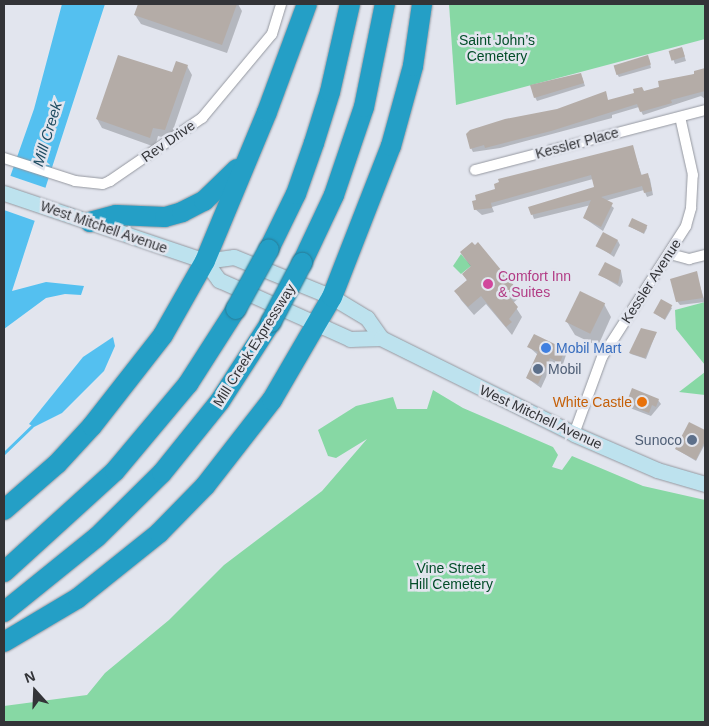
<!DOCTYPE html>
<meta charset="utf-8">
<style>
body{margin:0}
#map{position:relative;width:709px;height:726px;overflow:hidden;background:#e2e5ee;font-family:Helvetica,sans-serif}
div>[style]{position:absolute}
.green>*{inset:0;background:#87d8a4}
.water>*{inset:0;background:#54c0f0}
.pier>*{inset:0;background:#e2e5ee}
.shadow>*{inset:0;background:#0003}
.stream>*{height:3px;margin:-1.5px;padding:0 1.5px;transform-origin:1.5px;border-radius:1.5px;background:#54c0f0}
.building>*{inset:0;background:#b4aca7;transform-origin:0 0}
.roads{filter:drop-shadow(0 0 1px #9598a0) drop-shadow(0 0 1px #9598a0)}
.minor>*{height:10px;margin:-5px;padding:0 5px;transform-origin:5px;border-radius:5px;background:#fff}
.secondary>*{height:15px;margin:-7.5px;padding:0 7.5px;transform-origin:7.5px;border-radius:7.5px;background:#bde2ee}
.motorway>*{height:20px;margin:-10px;padding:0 10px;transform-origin:10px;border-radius:10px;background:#249fc6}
.bridges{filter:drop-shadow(0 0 1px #297a94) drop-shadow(0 0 1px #297a94)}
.motorway-bridge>*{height:20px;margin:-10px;padding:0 10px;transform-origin:10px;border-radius:10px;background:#249fc6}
.dots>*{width:14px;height:14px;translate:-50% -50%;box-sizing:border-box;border:2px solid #e2e5ee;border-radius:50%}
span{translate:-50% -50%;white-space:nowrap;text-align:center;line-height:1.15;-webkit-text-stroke:5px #e2e5ee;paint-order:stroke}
.park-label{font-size:14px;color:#034d29}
.street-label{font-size:14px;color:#333438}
.hotel-label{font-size:14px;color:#b23c85}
.left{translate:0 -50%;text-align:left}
.shop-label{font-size:14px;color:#366cbe}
.service-label{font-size:14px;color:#4e5e75}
.right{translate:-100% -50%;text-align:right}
.food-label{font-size:14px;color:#c56008}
.water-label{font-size:15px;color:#204d62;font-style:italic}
.frame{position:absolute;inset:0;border:5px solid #333438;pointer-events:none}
.north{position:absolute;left:10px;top:666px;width:50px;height:50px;-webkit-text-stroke:4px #e2e5ee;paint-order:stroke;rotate:340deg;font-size:14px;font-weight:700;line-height:20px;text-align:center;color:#333438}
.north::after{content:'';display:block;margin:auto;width:18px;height:22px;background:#333438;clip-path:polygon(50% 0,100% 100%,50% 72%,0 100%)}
</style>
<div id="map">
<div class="green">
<i style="clip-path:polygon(449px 4px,705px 4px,705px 39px,456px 105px)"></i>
<i style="clip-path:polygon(461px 254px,471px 266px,461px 274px,453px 266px)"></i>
<i style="clip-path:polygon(705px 302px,705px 365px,676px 329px,675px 310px)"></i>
<i style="clip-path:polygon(705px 372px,705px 395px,679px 392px)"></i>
<i style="clip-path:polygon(433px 390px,463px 408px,553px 447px,558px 455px,552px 467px,562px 470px,572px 456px,643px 486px,705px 500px,705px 722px,4px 722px,4px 706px,87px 695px,105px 673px,169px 620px,224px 565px,322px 491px,367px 439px,336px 458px,328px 456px,318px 430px,356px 406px,393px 397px,397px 409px,427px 409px)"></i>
</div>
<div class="water">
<i style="clip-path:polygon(62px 4px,105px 4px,12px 291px,46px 282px,84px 286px,81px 295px,65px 294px,46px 298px,4px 329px,4px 194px,34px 109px)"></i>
<i style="clip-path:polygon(113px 337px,115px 346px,104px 371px,62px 413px,34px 427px,29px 424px,83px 357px)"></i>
</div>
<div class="pier">
<i style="clip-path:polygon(8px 175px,49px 189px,38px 222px,4px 210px,4px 187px)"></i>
</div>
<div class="shadow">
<i style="clip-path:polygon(139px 4px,238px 4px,242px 11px,227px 53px,141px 24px,135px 15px)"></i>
<i style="clip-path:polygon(682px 48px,686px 61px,675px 64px,670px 51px)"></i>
<i style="clip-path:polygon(649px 59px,651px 68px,619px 77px,617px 74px)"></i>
<i style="clip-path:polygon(187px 66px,192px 75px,170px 139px,158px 136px,155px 147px,102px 128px,97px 119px)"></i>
<i style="clip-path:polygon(705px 70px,705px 99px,701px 96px,643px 115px,639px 107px,612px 115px,612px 118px,500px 148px,473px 152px,471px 148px,608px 101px,661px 87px)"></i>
<i style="clip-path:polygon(582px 77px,585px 86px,537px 101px,535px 97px)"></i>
<i style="clip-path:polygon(632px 146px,642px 176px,648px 175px,650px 179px,653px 195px,647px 197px,644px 190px,605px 201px,614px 208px,603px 231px,584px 218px,591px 205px,534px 219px,530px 208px,596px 188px,593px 179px,492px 207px,494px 212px,482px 215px,475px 209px)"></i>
<i style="clip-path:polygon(629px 226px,646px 226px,647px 228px,644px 234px)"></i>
<i style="clip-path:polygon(618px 241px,620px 245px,614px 257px,598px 246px)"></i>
<i style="clip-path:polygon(461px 253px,515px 289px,520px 297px,513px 303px,522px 317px,512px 335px,486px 304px,474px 315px,461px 300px,456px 291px,468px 282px,463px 274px,471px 267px)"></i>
<i style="clip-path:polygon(621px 271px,623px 282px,620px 287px,600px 275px)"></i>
<i style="clip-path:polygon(696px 273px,705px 302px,680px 305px,677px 301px)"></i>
<i style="clip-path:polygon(662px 301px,672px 308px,665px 320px,656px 314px)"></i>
<i style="clip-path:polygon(604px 304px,611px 317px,598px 346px,575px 335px,567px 322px)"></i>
<i style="clip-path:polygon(656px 333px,646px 359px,631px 354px,630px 353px)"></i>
<i style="clip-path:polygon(529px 347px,564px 350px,566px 355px,562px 367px,553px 362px,541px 388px,527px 378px,538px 355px)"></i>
<i style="clip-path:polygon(658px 400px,661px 404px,651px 416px,630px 408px,627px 404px)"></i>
<i style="clip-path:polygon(690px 424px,705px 431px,705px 444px,696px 461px,676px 449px)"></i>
</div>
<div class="stream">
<i style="left:4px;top:453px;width:39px;rotate:-44deg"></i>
</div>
<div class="building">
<i style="clip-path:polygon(138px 4px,237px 4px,222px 45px,134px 15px)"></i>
<i style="left:682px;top:47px;width:10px;height:14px;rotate:73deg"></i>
<i style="clip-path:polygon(118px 55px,172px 72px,176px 61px,188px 65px,165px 130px,153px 128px,150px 138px,96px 119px)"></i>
<i style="left:648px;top:55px;width:10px;height:36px;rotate:73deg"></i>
<i style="clip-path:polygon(705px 68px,705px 91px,671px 100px,672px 103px,640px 112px,637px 104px,551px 131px,485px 148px,484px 145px,470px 149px,466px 134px,470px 130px,505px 119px,557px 109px,606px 91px,608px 100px,634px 93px,633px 89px,642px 87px,644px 91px,659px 87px,658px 81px,694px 74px,694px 71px)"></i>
<i style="clip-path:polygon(581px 73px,584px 83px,534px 98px,530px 85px)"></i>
<i style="clip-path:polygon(633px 145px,641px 175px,648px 173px,652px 191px,644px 193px,642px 186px,601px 197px,613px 203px,601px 227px,583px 218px,591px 200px,531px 215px,528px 207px,594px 187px,591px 175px,491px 203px,492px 208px,474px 210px,472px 201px,476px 200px,475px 195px,495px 189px,494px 184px,499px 182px,498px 179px)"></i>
<i style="left:632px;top:218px;width:17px;height:9px;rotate:25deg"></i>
<i style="left:603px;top:232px;width:17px;height:16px;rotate:28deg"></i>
<i style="clip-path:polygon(472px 242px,475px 245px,478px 242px,516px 288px,508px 295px,518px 307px,509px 319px,512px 322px,506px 327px,481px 296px,468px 307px,454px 291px,467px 280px,462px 274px,471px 266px,460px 252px)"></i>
<i style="clip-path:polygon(605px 262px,621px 270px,618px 284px,598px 275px)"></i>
<i style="clip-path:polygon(697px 271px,703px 298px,676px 302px,670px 279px)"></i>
<i style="left:580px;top:291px;width:28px;height:34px;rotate:26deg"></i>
<i style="left:661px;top:299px;width:13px;height:16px;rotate:29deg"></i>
<i style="clip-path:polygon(641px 328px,657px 332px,645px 358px,629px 353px)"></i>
<i style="clip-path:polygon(534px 334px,565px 349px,560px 363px,550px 358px,538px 384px,526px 378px,538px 352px,527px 347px)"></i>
<i style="clip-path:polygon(632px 388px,659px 399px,656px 407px,652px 405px,649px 413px,626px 404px)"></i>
<i style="clip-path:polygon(689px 422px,705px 430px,705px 441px,696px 460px,675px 449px)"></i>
</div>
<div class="roads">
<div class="minor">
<i style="left:4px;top:158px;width:75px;rotate:17.9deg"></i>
<i style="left:75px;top:181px;width:28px;rotate:6deg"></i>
<i style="left:103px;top:184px;width:8px;rotate:-23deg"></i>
<i style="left:110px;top:181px;width:112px;rotate:-34.4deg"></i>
<i style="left:202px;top:118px;width:109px;rotate:-50.2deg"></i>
<i style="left:272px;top:34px;width:31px;rotate:-73deg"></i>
<i style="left:475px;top:170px;width:238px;rotate:-14.6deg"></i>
<i style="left:670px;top:254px;width:20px;rotate:15deg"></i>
<i style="left:689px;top:259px;width:16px;rotate:-14deg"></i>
<i style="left:574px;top:434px;width:82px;rotate:-70deg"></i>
<i style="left:602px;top:357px;width:156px;rotate:-57.3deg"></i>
<i style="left:686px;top:226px;width:19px;rotate:-74deg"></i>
<i style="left:691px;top:208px;width:33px;rotate:-87deg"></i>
<i style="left:693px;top:175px;width:59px;rotate:-102.6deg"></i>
</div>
<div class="secondary">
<i style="left:4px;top:193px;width:212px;rotate:18.7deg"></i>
<i style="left:205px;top:261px;width:29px;rotate:-8deg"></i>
<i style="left:234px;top:257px;width:106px;rotate:22.2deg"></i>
<i style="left:332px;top:297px;width:41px;rotate:31deg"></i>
<i style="left:367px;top:318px;width:24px;rotate:55deg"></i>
<i style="left:205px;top:261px;width:24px;rotate:54deg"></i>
<i style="left:219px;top:280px;width:144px;rotate:24.2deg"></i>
<i style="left:350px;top:339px;width:31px;rotate:-2deg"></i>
<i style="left:381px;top:338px;width:216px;rotate:26.4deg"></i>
<i style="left:574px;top:434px;width:90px;rotate:23.4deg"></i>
<i style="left:657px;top:470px;width:50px;rotate:16.3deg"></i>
</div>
<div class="motorway">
<i style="left:90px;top:222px;width:27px;rotate:-15deg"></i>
<i style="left:116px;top:215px;width:49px;rotate:2.3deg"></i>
<i style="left:165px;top:217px;width:18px;rotate:-16deg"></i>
<i style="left:182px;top:212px;width:25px;rotate:-27deg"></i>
<i style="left:204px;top:201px;width:46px;rotate:-44.1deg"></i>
<i style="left:269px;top:249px;width:61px;rotate:-63.9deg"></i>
<i style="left:296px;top:194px;width:54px;rotate:-70.6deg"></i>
<i style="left:314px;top:143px;width:53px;rotate:-72.6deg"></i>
<i style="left:330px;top:92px;width:90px;rotate:-77.2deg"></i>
<i style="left:302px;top:263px;width:75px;rotate:-64.8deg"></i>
<i style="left:334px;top:195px;width:93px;rotate:-71.2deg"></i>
<i style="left:364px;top:107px;width:105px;rotate:-78.5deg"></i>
<i style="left:4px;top:510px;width:70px;rotate:-41deg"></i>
<i style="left:57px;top:464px;width:52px;rotate:-47.4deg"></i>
<i style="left:92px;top:426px;width:115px;rotate:-52deg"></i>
<i style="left:163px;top:335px;width:85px;rotate:-60.4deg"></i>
<i style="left:205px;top:261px;width:161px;rotate:-67.4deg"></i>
<i style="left:267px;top:112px;width:115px;rotate:-69.7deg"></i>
<i style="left:4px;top:572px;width:150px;rotate:-42.3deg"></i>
<i style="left:115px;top:471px;width:114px;rotate:-50deg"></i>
<i style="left:188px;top:384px;width:89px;rotate:-57.4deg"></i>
<i style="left:4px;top:612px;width:119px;rotate:-38.9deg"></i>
<i style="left:97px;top:537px;width:91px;rotate:-44.6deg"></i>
<i style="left:162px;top:473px;width:92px;rotate:-51.1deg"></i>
<i style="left:220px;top:401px;width:94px;rotate:-57.2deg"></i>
<i style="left:4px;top:642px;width:86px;rotate:-30.7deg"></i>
<i style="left:78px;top:598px;width:104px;rotate:-38.7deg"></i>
<i style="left:159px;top:533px;width:66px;rotate:-45.6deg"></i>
<i style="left:205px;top:486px;width:109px;rotate:-52.1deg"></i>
<i style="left:272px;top:400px;width:119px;rotate:-59.8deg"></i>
<i style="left:332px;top:297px;width:162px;rotate:-68.7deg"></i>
<i style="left:391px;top:146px;width:83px;rotate:-74.6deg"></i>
<i style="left:413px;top:66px;width:63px;rotate:-81.7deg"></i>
</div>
</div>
<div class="bridges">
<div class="motorway-bridge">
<i style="left:236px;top:309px;width:68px;rotate:-61.2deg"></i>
<i style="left:271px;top:322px;width:67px;rotate:-62.3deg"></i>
</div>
</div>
<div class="dots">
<i style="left:488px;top:284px;background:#d1479c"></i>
<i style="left:546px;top:348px;background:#3f7fe0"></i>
<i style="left:538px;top:369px;background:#5c6f8a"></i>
<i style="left:642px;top:402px;background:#e8710a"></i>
<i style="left:692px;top:440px;background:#5c6f8a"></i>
</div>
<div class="park-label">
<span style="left:497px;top:48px">Saint John’s<br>Cemetery</span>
<span style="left:451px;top:576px">Vine Street<br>Hill Cemetery</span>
</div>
<div class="street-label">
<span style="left:168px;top:141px;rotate:-35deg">Rev Drive</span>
<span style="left:577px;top:143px;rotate:-15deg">Kessler Place</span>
<span style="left:104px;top:227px;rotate:19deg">West Mitchell Avenue</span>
<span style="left:651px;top:281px;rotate:-57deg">Kessler Avenue</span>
<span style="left:254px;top:345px;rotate:-58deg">Mill Creek Expressway</span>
<span style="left:541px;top:417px;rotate:25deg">West Mitchell Avenue</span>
</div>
<div class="hotel-label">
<span class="left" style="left:498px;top:284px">Comfort Inn<br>&amp; Suites</span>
</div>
<div class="shop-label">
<span class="left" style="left:556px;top:348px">Mobil Mart</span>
</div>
<div class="service-label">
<span class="left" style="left:548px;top:369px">Mobil</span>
<span class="right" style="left:682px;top:440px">Sunoco</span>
</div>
<div class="food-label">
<span class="right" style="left:632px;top:402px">White Castle</span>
</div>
<div class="water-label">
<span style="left:47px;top:134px;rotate:-73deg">Mill Creek</span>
</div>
<div class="frame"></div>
<div class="north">N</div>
</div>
